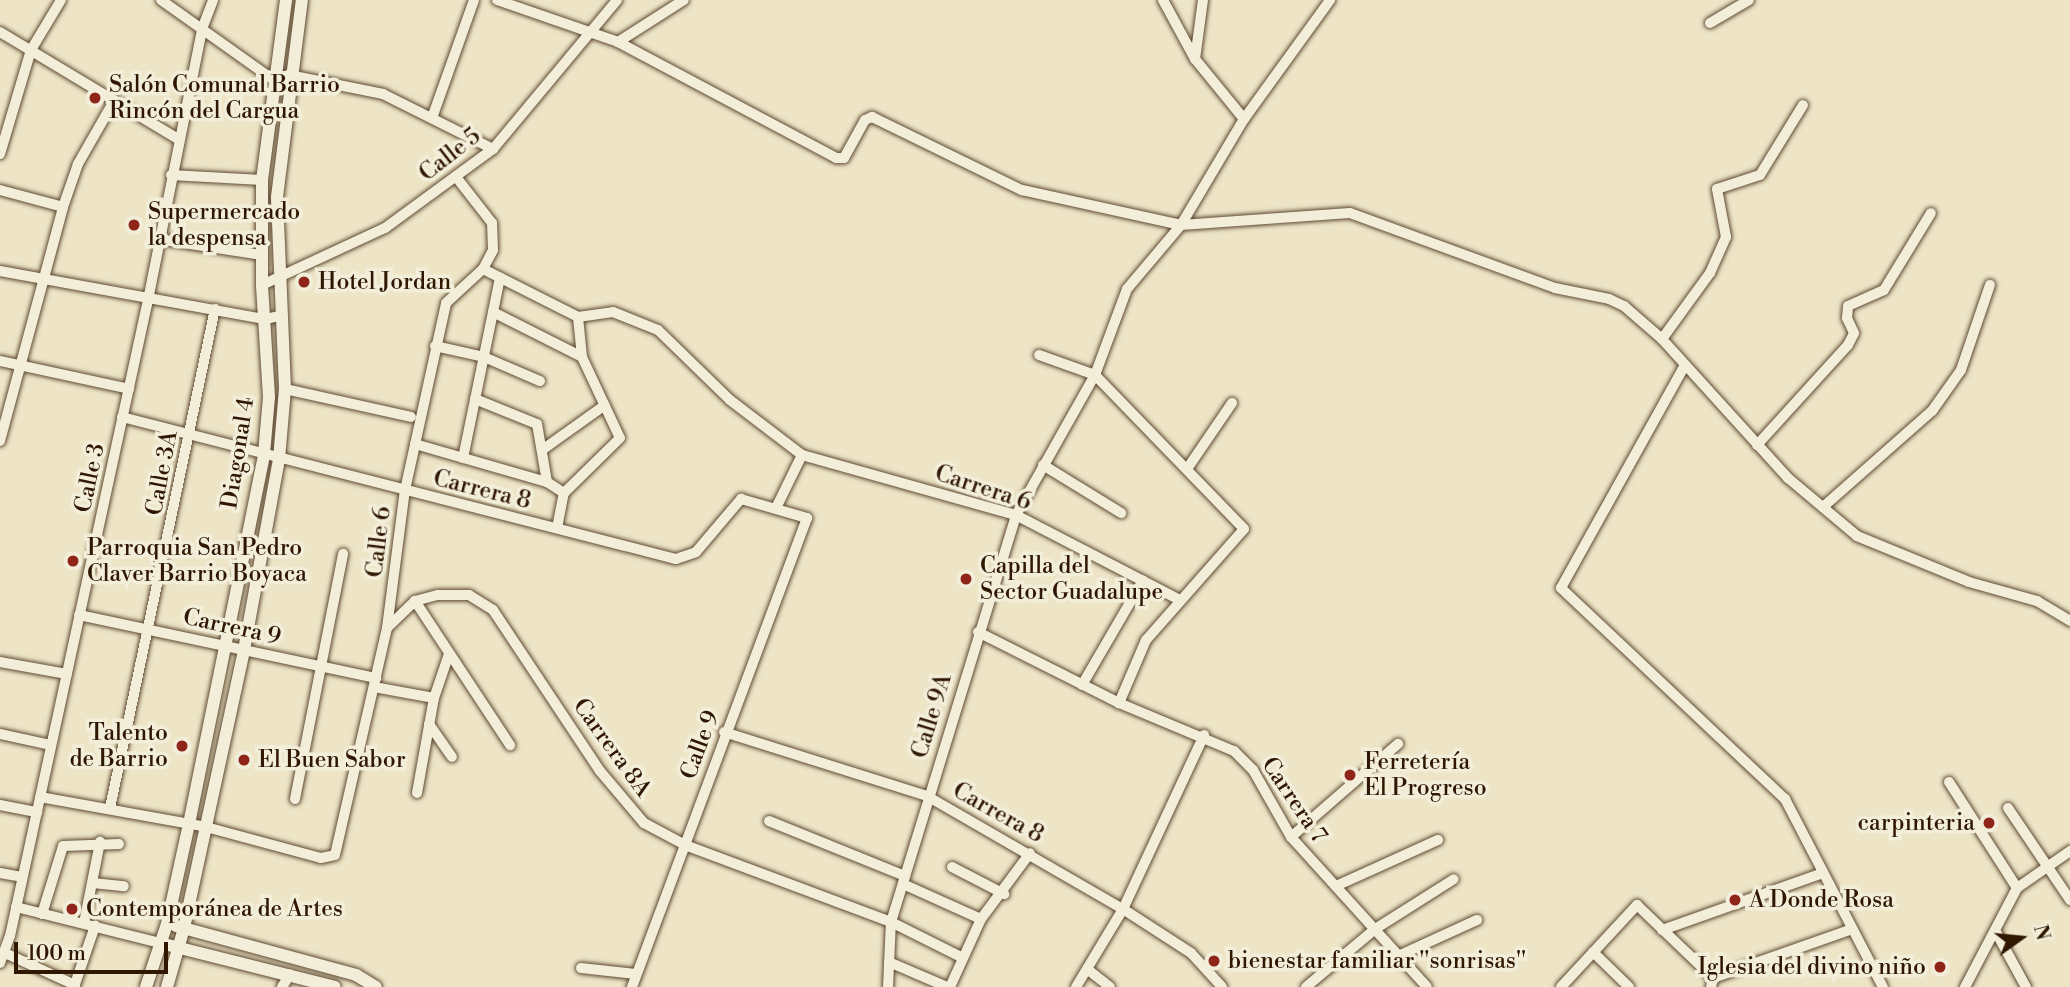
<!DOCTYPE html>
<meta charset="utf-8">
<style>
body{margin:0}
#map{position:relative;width:2070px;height:987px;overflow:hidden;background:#ede5c6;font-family:"Libre Bodoni",serif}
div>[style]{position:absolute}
.roads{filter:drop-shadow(0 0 2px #5f4a33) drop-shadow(0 0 2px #5f4a33)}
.street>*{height:10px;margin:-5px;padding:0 5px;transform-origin:5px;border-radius:5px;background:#f3eeda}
.secondary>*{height:12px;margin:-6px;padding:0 6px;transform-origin:6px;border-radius:6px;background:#f3eeda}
.dots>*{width:19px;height:19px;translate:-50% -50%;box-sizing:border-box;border:4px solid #f3eeda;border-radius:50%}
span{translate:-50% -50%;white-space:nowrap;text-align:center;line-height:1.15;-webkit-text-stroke:7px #f3eeda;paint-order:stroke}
.poi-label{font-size:23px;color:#301702}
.left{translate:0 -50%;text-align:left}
.right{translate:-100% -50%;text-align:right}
.street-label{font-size:23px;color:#301702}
.north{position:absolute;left:1986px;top:903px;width:70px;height:70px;-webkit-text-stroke:5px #f3eeda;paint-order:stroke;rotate:75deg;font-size:19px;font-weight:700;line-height:28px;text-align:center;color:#301702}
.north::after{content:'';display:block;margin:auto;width:24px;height:32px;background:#301702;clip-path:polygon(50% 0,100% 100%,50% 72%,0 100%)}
.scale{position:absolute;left:14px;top:942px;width:154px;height:32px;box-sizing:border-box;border:4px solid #301702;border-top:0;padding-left:9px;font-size:21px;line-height:24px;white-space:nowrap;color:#301702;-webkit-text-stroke:5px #f3eeda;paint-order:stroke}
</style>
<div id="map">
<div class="roads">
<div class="street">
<i style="left:161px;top:0;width:136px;rotate:35.4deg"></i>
<i style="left:272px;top:79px;width:17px;rotate:-13deg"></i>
<i style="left:289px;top:75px;width:96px;rotate:11.4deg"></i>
<i style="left:383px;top:94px;width:123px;rotate:26.6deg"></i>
<i style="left:497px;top:0;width:128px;rotate:19.1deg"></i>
<i style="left:618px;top:42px;width:247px;rotate:28deg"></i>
<i style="left:836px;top:158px;width:8px"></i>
<i style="left:844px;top:158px;width:43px;rotate:-61.1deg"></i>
<i style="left:865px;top:120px;width:8px;rotate:-23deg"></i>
<i style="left:872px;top:117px;width:167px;rotate:26deg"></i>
<i style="left:1022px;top:190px;width:163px;rotate:12.4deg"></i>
<i style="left:1181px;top:225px;width:169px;rotate:-4.1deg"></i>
<i style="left:1350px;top:213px;width:218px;rotate:20.1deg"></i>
<i style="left:1555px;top:288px;width:55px;rotate:11.5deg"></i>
<i style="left:1609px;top:299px;width:17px;rotate:25deg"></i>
<i style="left:1624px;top:306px;width:50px;rotate:41deg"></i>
<i style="left:1662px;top:339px;width:188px;rotate:47.8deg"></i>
<i style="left:1788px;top:478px;width:90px;rotate:40deg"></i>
<i style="left:1857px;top:536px;width:121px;rotate:22.3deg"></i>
<i style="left:1969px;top:582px;width:71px;rotate:15.6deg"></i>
<i style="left:2037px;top:601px;width:39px;rotate:31deg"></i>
<i style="left:1163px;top:0;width:67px;rotate:61.5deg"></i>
<i style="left:1710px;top:23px;width:45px;rotate:-30.5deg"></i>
<i style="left:0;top:32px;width:208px;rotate:31deg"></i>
<i style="left:618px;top:42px;width:78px;rotate:-32.5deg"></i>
<i style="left:432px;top:118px;width:125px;rotate:-70.4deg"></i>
<i style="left:1244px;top:119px;width:147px;rotate:-54.1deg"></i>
<i style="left:0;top:154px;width:109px;rotate:-73.4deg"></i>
<i style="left:31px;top:50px;width:58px;rotate:-59deg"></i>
<i style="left:171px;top:175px;width:91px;rotate:3.1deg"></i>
<i style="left:0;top:190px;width:65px;rotate:15.1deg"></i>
<i style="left:158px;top:239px;width:104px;rotate:8.8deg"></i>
<i style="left:483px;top:269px;width:106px;rotate:26.8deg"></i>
<i style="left:578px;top:317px;width:40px;rotate:84.3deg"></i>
<i style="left:582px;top:357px;width:89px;rotate:64.9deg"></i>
<i style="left:620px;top:438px;width:78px;rotate:135.5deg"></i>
<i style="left:0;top:271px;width:269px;rotate:10.3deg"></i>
<i style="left:265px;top:319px;width:14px;rotate:-12deg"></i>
<i style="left:262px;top:285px;width:136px;rotate:-24.9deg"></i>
<i style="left:385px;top:228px;width:134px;rotate:-36.2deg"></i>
<i style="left:493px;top:149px;width:194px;rotate:-50.2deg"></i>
<i style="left:493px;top:312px;width:100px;rotate:26.8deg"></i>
<i style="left:578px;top:317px;width:35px;rotate:-8deg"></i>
<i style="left:613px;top:312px;width:48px;rotate:21.8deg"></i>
<i style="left:658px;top:330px;width:100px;rotate:44.2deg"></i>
<i style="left:730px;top:400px;width:91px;rotate:37.4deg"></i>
<i style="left:802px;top:455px;width:222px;rotate:15.7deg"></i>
<i style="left:1016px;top:515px;width:185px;rotate:27.4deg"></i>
<i style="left:1662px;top:339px;width:82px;rotate:-54deg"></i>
<i style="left:1710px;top:273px;width:39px;rotate:-66deg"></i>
<i style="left:1726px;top:237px;width:49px;rotate:-100.6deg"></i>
<i style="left:1717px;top:189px;width:45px;rotate:-18deg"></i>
<i style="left:1760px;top:175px;width:82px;rotate:-58.4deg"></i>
<i style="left:435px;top:346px;width:50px;rotate:12.7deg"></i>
<i style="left:484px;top:357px;width:61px;rotate:23.2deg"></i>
<i style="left:1039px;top:355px;width:59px;rotate:19.7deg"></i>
<i style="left:1095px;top:375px;width:214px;rotate:45.9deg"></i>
<i style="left:1244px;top:529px;width:148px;rotate:131.4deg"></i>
<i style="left:1146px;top:640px;width:69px;rotate:113.2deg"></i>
<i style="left:0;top:361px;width:132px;rotate:12.2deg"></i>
<i style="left:1685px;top:365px;width:255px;rotate:119.1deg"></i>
<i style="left:1561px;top:588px;width:308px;rotate:43.3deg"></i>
<i style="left:1785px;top:799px;width:212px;rotate:62.5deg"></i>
<i style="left:285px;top:389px;width:129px;rotate:12.5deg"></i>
<i style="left:475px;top:399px;width:67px;rotate:22deg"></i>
<i style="left:537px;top:424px;width:59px;rotate:80.2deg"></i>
<i style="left:122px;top:417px;width:572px;rotate:14.38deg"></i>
<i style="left:676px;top:559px;width:21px;rotate:-19deg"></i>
<i style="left:696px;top:552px;width:70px;rotate:-49.7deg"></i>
<i style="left:741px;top:499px;width:69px;rotate:16.1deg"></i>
<i style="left:807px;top:518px;width:501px;rotate:110.46deg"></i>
<i style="left:0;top:441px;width:242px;rotate:-74.9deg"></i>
<i style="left:63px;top:207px;width:46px;rotate:-70.8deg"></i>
<i style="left:78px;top:164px;width:73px;rotate:-60.3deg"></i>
<i style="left:415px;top:444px;width:137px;rotate:16.1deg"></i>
<i style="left:547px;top:482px;width:20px;rotate:33deg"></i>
<i style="left:1757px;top:445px;width:135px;rotate:-47.7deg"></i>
<i style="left:1848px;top:345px;width:13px;rotate:-63deg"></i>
<i style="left:1854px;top:333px;width:17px;rotate:-115deg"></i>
<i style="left:1847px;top:318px;width:12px;rotate:-85deg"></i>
<i style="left:1848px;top:306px;width:39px;rotate:-24deg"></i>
<i style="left:1884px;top:290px;width:90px;rotate:-58.6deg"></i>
<i style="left:542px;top:450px;width:77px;rotate:-35.5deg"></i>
<i style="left:463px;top:458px;width:184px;rotate:-78.4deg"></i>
<i style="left:1043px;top:465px;width:92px;rotate:31.6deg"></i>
<i style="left:1187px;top:469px;width:80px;rotate:-55.7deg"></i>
<i style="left:1823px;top:507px;width:145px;rotate:-41.4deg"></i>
<i style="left:1932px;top:411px;width:50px;rotate:-54.7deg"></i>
<i style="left:1961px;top:370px;width:90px;rotate:-71.2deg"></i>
<i style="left:776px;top:508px;width:59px;rotate:-63.9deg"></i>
<i style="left:557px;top:528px;width:36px;rotate:-79deg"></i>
<i style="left:415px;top:601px;width:173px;rotate:56.6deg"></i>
<i style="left:79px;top:615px;width:304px;rotate:12deg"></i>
<i style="left:387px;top:628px;width:39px;rotate:-44deg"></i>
<i style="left:415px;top:601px;width:24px;rotate:-15deg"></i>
<i style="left:438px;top:595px;width:31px"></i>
<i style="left:469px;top:595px;width:28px;rotate:32deg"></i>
<i style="left:493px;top:610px;width:193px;rotate:56.4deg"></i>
<i style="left:600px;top:771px;width:68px;rotate:49.8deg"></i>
<i style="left:644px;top:823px;width:47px;rotate:28.2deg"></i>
<i style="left:685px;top:845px;width:220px;rotate:20.5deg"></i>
<i style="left:891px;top:922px;width:80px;rotate:26.6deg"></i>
<i style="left:978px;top:632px;width:158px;rotate:26.7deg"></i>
<i style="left:1119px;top:703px;width:125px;rotate:22.7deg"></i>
<i style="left:1234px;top:751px;width:27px;rotate:45deg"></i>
<i style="left:1253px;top:770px;width:77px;rotate:60.4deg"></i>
<i style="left:1291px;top:837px;width:202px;rotate:47.8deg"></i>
<i style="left:0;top:662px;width:68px;rotate:10.2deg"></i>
<i style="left:1082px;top:685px;width:121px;rotate:-59.8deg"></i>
<i style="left:374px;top:687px;width:61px;rotate:10.4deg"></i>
<i style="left:429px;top:724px;width:40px;rotate:55.1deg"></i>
<i style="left:724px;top:732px;width:213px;rotate:17.5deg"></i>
<i style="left:927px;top:796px;width:226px;rotate:30deg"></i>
<i style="left:1123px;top:909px;width:81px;rotate:32.9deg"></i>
<i style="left:1191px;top:953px;width:46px;rotate:47.6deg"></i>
<i style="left:0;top:734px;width:52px;rotate:12.2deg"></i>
<i style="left:1949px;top:782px;width:126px;rotate:57.3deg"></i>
<i style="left:417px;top:793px;width:97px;rotate:-79.9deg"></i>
<i style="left:434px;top:698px;width:46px;rotate:-71.2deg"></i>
<i style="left:40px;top:797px;width:169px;rotate:10.2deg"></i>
<i style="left:206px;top:827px;width:119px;rotate:15.1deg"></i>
<i style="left:321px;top:858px;width:14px;rotate:-12deg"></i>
<i style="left:335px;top:855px;width:233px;rotate:-77.1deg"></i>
<i style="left:387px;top:628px;width:139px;rotate:-82.6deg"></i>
<i style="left:405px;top:490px;width:191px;rotate:-77.6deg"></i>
<i style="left:446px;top:303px;width:50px;rotate:-42.6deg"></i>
<i style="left:483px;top:269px;width:21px;rotate:-62deg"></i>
<i style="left:493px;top:250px;width:27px;rotate:-92deg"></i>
<i style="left:492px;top:223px;width:58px;rotate:-128deg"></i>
<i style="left:295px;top:799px;width:250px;rotate:-78.9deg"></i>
<i style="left:0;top:805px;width:38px;rotate:11deg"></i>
<i style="left:110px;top:808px;width:510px;rotate:-78.12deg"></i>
<i style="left:2008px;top:808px;width:111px;rotate:56deg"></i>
<i style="left:769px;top:821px;width:147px;rotate:22deg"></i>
<i style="left:1291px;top:837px;width:142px;rotate:-41deg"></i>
<i style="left:952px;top:867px;width:59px;rotate:27.4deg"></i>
<i style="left:0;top:873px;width:22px;rotate:10deg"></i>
<i style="left:93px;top:883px;width:31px;rotate:6deg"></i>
<i style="left:903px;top:884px;width:85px;rotate:24.2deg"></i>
<i style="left:1336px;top:886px;width:112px;rotate:-24.3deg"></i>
<i style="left:16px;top:907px;width:148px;rotate:14deg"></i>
<i style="left:42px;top:914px;width:71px;rotate:-72.8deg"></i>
<i style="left:63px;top:846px;width:56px;rotate:-2deg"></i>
<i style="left:84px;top:923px;width:83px;rotate:-78.8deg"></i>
<i style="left:1662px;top:930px;width:171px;rotate:-19.5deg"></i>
<i style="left:1996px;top:932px;width:63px;rotate:61.4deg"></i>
<i style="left:1593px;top:952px;width:50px;rotate:44.2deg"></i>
<i style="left:5px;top:953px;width:77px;rotate:24.6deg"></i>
<i style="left:1398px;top:956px;width:87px;rotate:-24.5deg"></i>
<i style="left:889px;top:962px;width:63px;rotate:23.3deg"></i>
<i style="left:0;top:963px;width:29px;rotate:-70deg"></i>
<i style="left:10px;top:936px;width:656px;rotate:-77.76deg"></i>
<i style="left:149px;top:295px;width:271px;rotate:-78.7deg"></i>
<i style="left:202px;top:29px;width:31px;rotate:-69deg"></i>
<i style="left:581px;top:968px;width:55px;rotate:6.2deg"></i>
<i style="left:1087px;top:969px;width:29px;rotate:38deg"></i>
<i style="left:74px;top:987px;width:65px;rotate:-71deg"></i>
<i style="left:282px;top:987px;width:15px;rotate:-58deg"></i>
<i style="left:888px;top:987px;width:65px;rotate:-87.4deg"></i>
<i style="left:891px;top:922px;width:426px;rotate:-72.9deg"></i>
<i style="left:1016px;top:515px;width:161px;rotate:-60.6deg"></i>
<i style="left:1095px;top:375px;width:92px;rotate:-69.6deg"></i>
<i style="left:1127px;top:289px;width:84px;rotate:-49.8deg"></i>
<i style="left:1181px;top:225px;width:123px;rotate:-59.3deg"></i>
<i style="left:1244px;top:119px;width:77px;rotate:-129.2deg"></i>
<i style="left:1195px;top:59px;width:60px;rotate:-82.3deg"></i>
<i style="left:950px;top:987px;width:75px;rotate:-65.5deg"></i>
<i style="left:981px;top:919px;width:82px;rotate:-53.4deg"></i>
<i style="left:1076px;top:987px;width:91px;rotate:-58.9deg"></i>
<i style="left:1123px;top:909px;width:192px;rotate:-65deg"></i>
<i style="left:1306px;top:987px;width:90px;rotate:-40deg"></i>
<i style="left:1375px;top:929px;width:93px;rotate:-32.3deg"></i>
<i style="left:1561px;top:987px;width:112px;rotate:-47.2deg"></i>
<i style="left:1637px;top:905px;width:105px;rotate:43.8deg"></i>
<i style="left:1711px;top:987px;width:9px;rotate:-77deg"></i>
<i style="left:1713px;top:978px;width:147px;rotate:-19.4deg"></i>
<i style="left:1965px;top:987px;width:112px;rotate:-62.3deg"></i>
<i style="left:2017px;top:888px;width:65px;rotate:-34.9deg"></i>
</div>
<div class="secondary">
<i style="left:176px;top:926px;width:187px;rotate:15.2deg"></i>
<i style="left:356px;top:975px;width:23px;rotate:31deg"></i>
<i style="left:160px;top:943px;width:180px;rotate:14.1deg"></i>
<i style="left:146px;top:987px;width:66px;rotate:-71.6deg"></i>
<i style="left:167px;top:924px;width:102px;rotate:-77.6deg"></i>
<i style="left:189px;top:824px;width:378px;rotate:-78.5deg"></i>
<i style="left:264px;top:454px;width:57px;rotate:-85deg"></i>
<i style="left:269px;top:397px;width:112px;rotate:-93.6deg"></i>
<i style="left:262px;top:285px;width:105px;rotate:-90deg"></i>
<i style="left:262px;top:180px;width:182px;rotate:-82.4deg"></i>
<i style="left:167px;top:987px;width:61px;rotate:-73.9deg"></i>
<i style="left:184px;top:928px;width:284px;rotate:-77.8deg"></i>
<i style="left:244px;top:650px;width:194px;rotate:-79.6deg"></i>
<i style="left:279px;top:459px;width:70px;rotate:-85.1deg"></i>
<i style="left:285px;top:389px;width:192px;rotate:-92.4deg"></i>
<i style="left:277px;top:197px;width:199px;rotate:-82.8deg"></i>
</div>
</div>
<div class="dots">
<i style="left:95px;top:98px;background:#8f2418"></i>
<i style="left:134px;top:225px;background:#8f2418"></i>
<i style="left:304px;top:282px;background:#8f2418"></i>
<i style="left:73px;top:561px;background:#8f2418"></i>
<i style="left:966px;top:579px;background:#8f2418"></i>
<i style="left:182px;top:746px;background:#8f2418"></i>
<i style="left:244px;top:760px;background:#8f2418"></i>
<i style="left:1350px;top:775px;background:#8f2418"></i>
<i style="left:1989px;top:823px;background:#8f2418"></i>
<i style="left:1735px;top:900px;background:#8f2418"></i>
<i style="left:72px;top:909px;background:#8f2418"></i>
<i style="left:1214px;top:961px;background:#8f2418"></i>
<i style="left:1940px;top:967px;background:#8f2418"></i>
</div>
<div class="poi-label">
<span class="left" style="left:109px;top:98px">Salón Comunal Barrio<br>Rincón del Cargua</span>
<span class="left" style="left:148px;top:225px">Supermercado<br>la despensa</span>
<span class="left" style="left:318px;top:282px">Hotel Jordan</span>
<span class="left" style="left:87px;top:561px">Parroquia San Pedro<br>Claver Barrio Boyaca</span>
<span class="left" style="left:980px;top:579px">Capilla del<br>Sector Guadalupe</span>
<span class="right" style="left:168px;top:746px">Talento<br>de Barrio</span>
<span class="left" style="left:258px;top:760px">El Buen Sabor</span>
<span class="left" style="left:1364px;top:775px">Ferretería<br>El Progreso</span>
<span class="right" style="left:1975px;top:823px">carpinteria</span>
<span class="left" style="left:1749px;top:900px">A Donde Rosa</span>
<span class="left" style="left:86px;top:909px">Contemporánea de Artes</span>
<span class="left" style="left:1228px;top:961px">bienestar familiar ''sonrisas''</span>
<span class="right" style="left:1926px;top:967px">Iglesia del divino niño</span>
</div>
<div class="street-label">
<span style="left:450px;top:155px;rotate:-38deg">Calle 5</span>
<span style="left:238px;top:453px;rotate:-81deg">Diagonal 4</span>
<span style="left:162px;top:473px;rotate:-79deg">Calle 3A</span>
<span style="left:90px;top:478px;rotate:-78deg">Calle 3</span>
<span style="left:983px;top:488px;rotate:18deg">Carrera 6</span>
<span style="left:482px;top:490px;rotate:14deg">Carrera 8</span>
<span style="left:379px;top:542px;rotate:-83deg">Calle 6</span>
<span style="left:232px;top:627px;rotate:12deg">Carrera 9</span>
<span style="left:932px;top:716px;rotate:-73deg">Calle 9A</span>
<span style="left:700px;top:745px;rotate:-70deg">Calle 9</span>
<span style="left:612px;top:748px;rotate:54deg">Carrera 8A</span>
<span style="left:1294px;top:800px;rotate:56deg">Carrera 7</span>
<span style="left:998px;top:813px;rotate:29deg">Carrera 8</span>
</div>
<div class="north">N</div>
<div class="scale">100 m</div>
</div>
